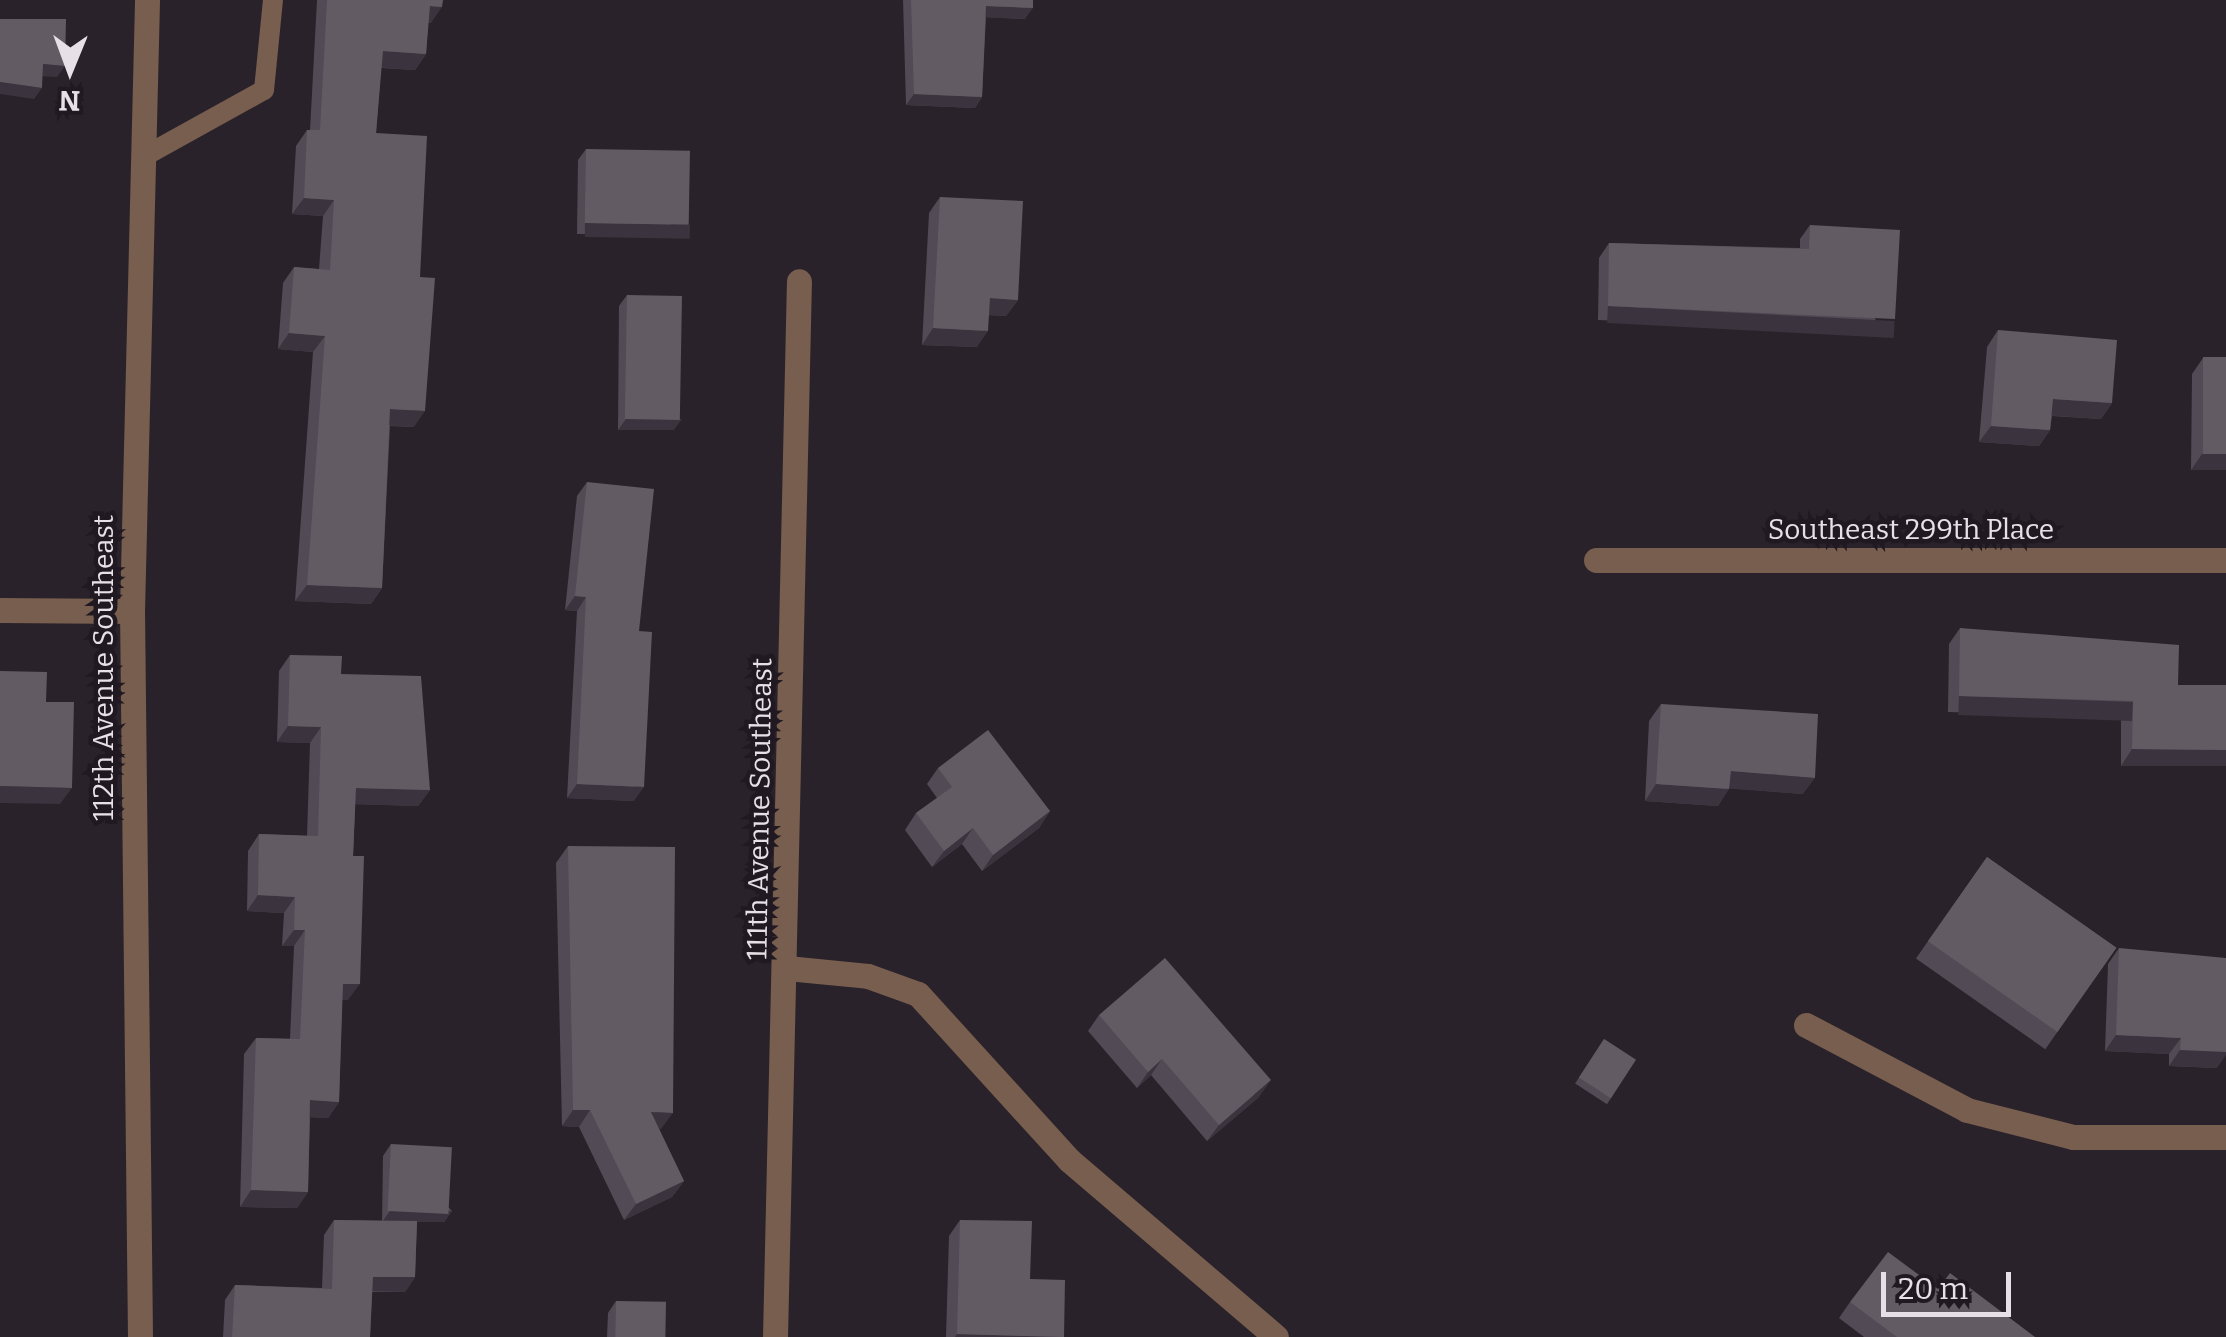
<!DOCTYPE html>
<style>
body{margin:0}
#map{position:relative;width:2226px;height:1337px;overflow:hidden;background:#2a222a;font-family:Bitter,serif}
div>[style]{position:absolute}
.service>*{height:20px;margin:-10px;padding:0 10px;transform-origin:10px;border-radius:10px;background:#785e4e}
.minor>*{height:25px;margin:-12.5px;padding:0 12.5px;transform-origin:12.5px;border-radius:12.5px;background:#785e4e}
.tertiary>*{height:25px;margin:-12.5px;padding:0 12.5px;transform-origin:12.5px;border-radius:12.5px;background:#785e4e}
.wall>*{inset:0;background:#524a54;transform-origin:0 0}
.shaded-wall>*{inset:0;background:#3b333d;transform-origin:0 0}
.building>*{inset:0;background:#625b64;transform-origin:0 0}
span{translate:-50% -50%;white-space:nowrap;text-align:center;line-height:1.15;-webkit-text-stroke:9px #201921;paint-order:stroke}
.street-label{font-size:28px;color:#e7e1e7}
.north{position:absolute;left:20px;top:20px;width:100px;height:100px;-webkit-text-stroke:8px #201921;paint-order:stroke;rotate:181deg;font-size:28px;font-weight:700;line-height:40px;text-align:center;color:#e7e1e7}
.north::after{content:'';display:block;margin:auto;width:35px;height:45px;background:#e7e1e7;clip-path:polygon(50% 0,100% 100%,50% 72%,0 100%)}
.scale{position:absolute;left:1881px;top:1272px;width:130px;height:45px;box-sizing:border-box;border:5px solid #e7e1e7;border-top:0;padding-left:12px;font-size:30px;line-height:35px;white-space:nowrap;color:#e7e1e7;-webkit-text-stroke:8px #201921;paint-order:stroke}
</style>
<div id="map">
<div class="service">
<i style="left:143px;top:157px;width:138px;rotate:-29deg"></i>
<i style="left:264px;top:90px;width:90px;rotate:-84.3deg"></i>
</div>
<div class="minor">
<i style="left:1596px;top:560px;width:630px"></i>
<i style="left:0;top:610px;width:132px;rotate:0.4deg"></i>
<i style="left:787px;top:968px;width:81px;rotate:5.6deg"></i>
<i style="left:868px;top:976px;width:53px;rotate:19.8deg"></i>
<i style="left:918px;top:994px;width:224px;rotate:47.7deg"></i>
<i style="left:1069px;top:1160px;width:272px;rotate:40.5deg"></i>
<i style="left:1806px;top:1025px;width:182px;rotate:27.8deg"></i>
<i style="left:1967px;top:1110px;width:109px;rotate:14.3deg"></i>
<i style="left:2073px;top:1137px;width:153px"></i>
<i style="left:775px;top:1337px;width:1056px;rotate:-88.7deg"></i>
</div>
<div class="tertiary">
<i style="left:140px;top:1337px;width:726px;rotate:-90.63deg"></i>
<i style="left:132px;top:611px;width:611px;rotate:-88.59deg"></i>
</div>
<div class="wall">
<i style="clip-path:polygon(317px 0,443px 0,431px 23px,428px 23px,426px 54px,415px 70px,381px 68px,376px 133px,414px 427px,390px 426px,382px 588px,371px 604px,295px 601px,313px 352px,278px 349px,283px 283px,294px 267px,319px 269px,323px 216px,292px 214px,296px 146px,307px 130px,310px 130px)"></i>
<i style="clip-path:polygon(903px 0,1033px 0,1025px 19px,986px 17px,982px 97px,975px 108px,906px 105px)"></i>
<i style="clip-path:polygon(586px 149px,682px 235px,577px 234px,578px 160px)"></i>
<i style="clip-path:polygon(940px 197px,1018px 300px,1006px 316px,989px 315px,977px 347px,922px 345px,929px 213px)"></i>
<i style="clip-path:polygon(1810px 225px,1885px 333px,1598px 320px,1599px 258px,1609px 243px,1800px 248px,1800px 239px)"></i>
<i style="clip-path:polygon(627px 295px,674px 430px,618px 430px,619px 306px)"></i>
<i style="clip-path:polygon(1998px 330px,2112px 403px,2101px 419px,2052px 416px,2050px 430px,2039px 446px,1979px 442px,1987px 347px)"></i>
<i style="clip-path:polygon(2203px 358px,2226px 470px,2191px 470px,2192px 374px)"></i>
<i style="clip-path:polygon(587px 482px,639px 631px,634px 801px,567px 798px,577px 611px,565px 610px,577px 496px)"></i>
<i style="clip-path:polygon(1960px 628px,2178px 685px,2226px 685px,2226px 766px,2121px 766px,2121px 717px,1948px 712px,1949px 644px)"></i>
<i style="clip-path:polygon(290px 655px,341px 674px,430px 790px,418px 806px,355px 804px,348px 1000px,342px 1000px,339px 1102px,328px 1118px,310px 1117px,308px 1192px,297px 1208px,240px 1207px,244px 1054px,256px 1038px,290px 1039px,294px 946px,282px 946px,284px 913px,247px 911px,248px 851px,259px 834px,307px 836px,310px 743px,277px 742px,279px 671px)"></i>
<i style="clip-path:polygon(1661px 704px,1803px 794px,1729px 788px,1718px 806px,1645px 801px,1649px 721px)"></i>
<i style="clip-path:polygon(938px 768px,1050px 811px,1039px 828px,982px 871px,962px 844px,932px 867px,905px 830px,916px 813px,937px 798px,927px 784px)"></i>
<i style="clip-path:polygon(568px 846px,661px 1129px,659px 1129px,684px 1181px,672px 1197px,624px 1220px,579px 1127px,562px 1126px,556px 863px)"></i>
<i style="left:1987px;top:857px;width:158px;height:124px;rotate:35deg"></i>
<i style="clip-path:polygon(2119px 948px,2217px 1068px,2169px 1066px,2169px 1054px,2105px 1051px,2108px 964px)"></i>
<i style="clip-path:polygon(1099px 1015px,1259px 1097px,1207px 1141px,1151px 1075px,1137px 1088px,1088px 1031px)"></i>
<i style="left:1604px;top:1039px;width:38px;height:53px;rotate:33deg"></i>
<i style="clip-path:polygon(391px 1144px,452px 1211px,444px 1222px,417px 1222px,415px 1277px,405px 1292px,372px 1292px,370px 1337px,223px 1337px,225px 1300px,235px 1285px,322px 1288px,324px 1235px,334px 1220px,382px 1221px,383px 1156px)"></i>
<i style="clip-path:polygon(960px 1220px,1030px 1279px,1064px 1337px,946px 1337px,949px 1236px)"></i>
<i style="clip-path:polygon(1938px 1289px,2035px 1337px,1864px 1337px,1839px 1318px,1850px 1302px)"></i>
<i style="clip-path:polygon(616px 1301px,665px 1337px,607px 1337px,608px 1313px)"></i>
</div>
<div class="shaded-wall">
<i style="clip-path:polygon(430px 6px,442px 7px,431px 23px,418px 22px)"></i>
<i style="clip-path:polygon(986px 6px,1033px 8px,1025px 19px,978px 17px)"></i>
<i style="clip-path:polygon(383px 51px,426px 54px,415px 70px,371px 67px)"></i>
<i style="clip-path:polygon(43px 64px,65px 66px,57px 77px,35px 76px)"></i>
<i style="clip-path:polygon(0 82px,42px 88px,34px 99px,0 94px)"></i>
<i style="clip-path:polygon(914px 94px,982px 97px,975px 108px,906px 105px)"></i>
<i style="clip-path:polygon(304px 198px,334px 200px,323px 216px,292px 214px)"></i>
<i style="left:585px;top:223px;width:105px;height:14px;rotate:1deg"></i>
<i style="clip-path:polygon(990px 298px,1018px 300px,1006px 316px,979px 315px)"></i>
<i style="left:1608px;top:306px;width:287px;height:17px;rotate:3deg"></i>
<i style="clip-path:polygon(933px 328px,988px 331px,977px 347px,922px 345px)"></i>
<i style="clip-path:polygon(289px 333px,325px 336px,313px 352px,278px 349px)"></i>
<i style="clip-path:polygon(2053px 399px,2112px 403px,2101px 419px,2042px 415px)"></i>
<i style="clip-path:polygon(390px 409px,425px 411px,414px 427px,379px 425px)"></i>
<i style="clip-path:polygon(626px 419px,682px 419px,674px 430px,618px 430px)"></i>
<i style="clip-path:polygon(1991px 426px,2050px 430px,2039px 446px,1979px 442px)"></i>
<i style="clip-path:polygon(2202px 454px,2226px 454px,2226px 470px,2191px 470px)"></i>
<i style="clip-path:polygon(307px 585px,382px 588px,371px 604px,295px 601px)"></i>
<i style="clip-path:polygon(575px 596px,586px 597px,577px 611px,565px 610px)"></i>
<i style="left:1959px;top:696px;width:174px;height:19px;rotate:2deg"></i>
<i style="clip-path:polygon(288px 726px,321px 727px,310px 743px,277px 742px)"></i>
<i style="clip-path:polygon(2132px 749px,2226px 750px,2226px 766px,2121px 766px)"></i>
<i style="clip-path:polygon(1731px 771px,1815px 778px,1803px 794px,1719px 788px)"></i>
<i style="clip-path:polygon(577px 784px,644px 787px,634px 801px,567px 798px)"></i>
<i style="clip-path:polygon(1656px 784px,1729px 789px,1718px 806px,1645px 801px)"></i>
<i style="clip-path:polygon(0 786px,72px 788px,60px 804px,0 803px)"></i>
<i style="clip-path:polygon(356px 788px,430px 790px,418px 806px,345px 804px)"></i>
<i style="clip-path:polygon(1050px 811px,1039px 828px,982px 871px,993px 855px)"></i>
<i style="clip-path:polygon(973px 828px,962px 844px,932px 867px,944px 851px)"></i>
<i style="clip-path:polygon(258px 895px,295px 897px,284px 913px,247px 911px)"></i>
<i style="clip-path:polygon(294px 930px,305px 930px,294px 946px,282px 946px)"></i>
<i style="clip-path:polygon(343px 984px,360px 984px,348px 1000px,331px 1000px)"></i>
<i style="clip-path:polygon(2116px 1035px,2181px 1038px,2169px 1054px,2105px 1051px)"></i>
<i style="clip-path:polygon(2226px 1043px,2226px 1055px,2217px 1068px,2169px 1066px,2180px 1050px)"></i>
<i style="clip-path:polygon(1162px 1059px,1151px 1075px,1137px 1088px,1148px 1072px)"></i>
<i style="clip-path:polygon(1271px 1080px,1259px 1097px,1207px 1141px,1219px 1125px)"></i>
<i style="clip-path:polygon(310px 1100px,339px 1102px,328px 1118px,299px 1117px)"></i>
<i style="clip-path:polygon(573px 1110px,590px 1110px,579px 1127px,562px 1126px)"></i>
<i style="clip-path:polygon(651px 1112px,673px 1113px,661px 1129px,640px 1128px)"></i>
<i style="clip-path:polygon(684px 1181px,672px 1197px,624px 1220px,636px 1204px)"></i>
<i style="clip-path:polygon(251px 1190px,308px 1192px,297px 1208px,240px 1207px)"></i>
<i style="clip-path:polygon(390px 1211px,452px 1211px,444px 1222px,382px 1222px)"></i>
<i style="clip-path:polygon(373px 1277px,415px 1277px,405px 1292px,363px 1291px)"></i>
<i style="clip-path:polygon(957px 1334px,1064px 1337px,955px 1337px)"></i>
</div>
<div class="building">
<i style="clip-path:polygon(327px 0,443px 0,442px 7px,430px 6px,426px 54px,383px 51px,376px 133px,427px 136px,420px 277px,435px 278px,425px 411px,390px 409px,382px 588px,307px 585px,325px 336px,289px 333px,294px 267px,330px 270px,334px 200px,304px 198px,307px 130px,320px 130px)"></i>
<i style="clip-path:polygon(911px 0,1033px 0,1033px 8px,986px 6px,982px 97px,914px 94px)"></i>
<i style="clip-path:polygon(0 19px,66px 19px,65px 66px,43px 64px,42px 88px,0 82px)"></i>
<i style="left:586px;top:149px;width:104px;height:74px;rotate:1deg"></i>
<i style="clip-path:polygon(940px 197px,1023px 201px,1018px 300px,990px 298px,988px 331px,933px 328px)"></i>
<i style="clip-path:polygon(1810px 225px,1900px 230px,1895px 319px,1608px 306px,1609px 243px,1809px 249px)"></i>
<i style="left:627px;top:295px;width:55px;height:124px;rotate:1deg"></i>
<i style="clip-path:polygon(1998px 330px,2117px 340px,2112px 403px,2053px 399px,2050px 430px,1991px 426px)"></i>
<i style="left:2226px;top:357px;width:97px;height:23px;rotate:90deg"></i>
<i style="clip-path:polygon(587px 482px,654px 489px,639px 631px,652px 632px,644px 787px,577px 784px,586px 597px,575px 596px)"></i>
<i style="clip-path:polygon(1960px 628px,2179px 645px,2178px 685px,2226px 685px,2226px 750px,2132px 749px,2133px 701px,1959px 696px)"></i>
<i style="clip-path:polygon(290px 655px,342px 656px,341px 674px,421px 676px,430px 790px,356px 788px,353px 856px,364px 856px,360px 984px,343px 984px,339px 1102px,310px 1100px,308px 1192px,251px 1190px,256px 1038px,300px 1039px,305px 930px,294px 930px,295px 897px,258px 895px,259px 834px,318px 836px,321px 727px,288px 726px)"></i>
<i style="clip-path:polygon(0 671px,47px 672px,46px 702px,74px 702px,72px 788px,0 786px)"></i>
<i style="clip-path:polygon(1661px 704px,1818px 714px,1815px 778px,1731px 771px,1729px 789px,1656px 784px)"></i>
<i style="clip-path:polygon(988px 730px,1050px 811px,993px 855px,973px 828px,944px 851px,916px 813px,952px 787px,938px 768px)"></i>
<i style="clip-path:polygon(568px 846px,675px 847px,673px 1113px,651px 1112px,684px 1181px,636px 1204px,590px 1110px,573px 1110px)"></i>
<i style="left:1987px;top:857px;width:158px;height:103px;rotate:35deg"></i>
<i style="clip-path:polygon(2119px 948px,2226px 958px,2226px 1052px,2180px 1050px,2181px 1038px,2116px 1035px)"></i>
<i style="clip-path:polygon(1165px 958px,1271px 1080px,1219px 1125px,1162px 1059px,1148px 1072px,1099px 1015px)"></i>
<i style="left:1604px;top:1039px;width:38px;height:46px;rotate:33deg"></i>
<i style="left:391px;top:1144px;width:61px;height:67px;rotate:3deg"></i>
<i style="clip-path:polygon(334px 1220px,417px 1221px,415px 1277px,373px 1277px,370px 1337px,232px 1337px,235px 1285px,332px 1289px)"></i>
<i style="clip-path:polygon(960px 1220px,1032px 1221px,1030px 1279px,1065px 1280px,1064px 1337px,957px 1334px)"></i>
<i style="clip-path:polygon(1888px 1252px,1938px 1289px,1950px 1273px,2035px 1337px,1897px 1337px,1850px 1302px)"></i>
<i style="left:616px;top:1301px;width:50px;height:36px;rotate:1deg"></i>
</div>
<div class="street-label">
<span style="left:1911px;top:530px">Southeast 299th Place</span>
<span style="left:104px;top:668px;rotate:-90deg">112th Avenue Southeast</span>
<span style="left:760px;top:809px;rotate:-89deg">111th Avenue Southeast</span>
</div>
<div class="north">N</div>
<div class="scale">20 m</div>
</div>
